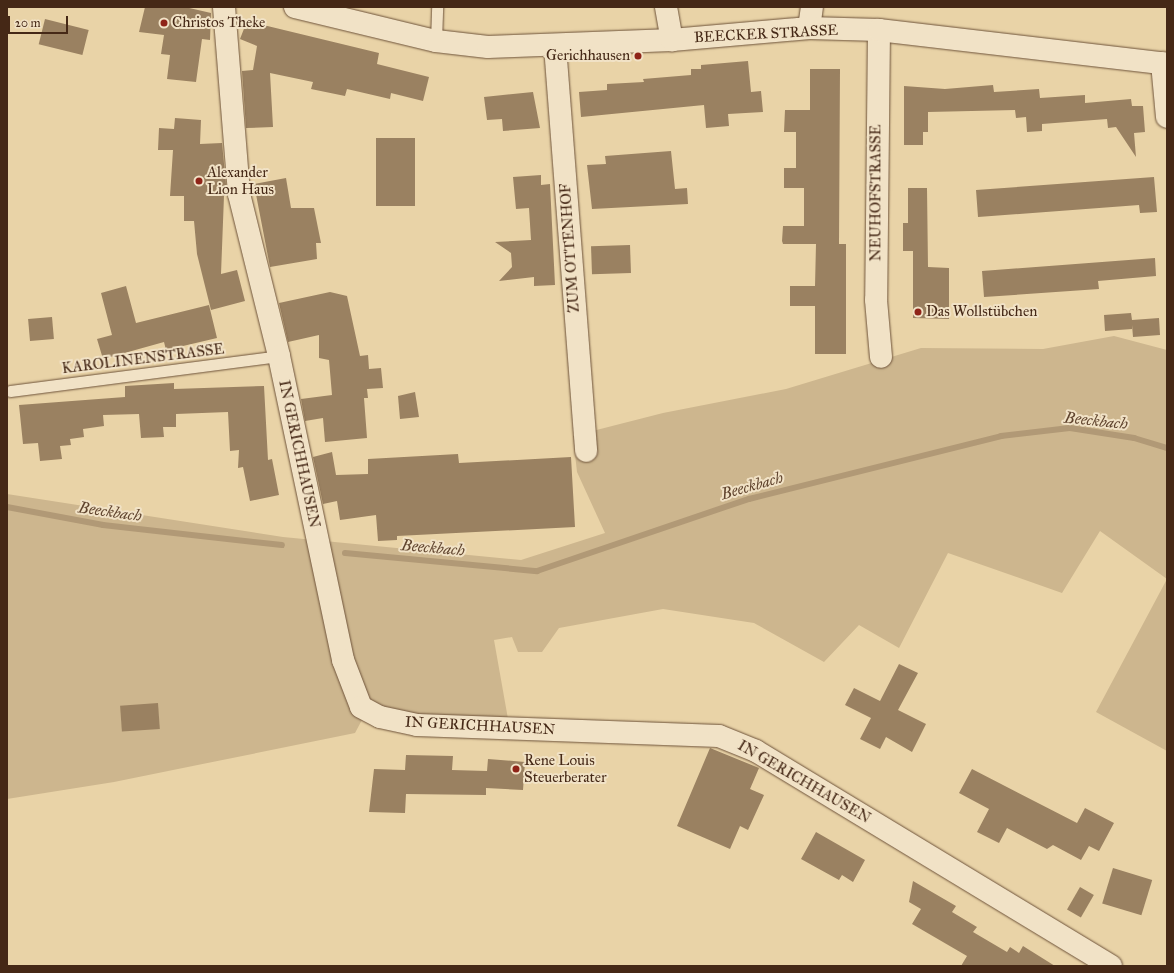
<!DOCTYPE html>
<meta charset="utf-8">
<style>
body{margin:0}
#map{position:relative;width:1174px;height:973px;overflow:hidden;background:#e9d3a7;font-family:"IM FELL Great Primer",serif}
div>[style]{position:absolute}
.green>*{inset:0;background:#cdb68e}
.stream>*{height:6px;margin:-3px;padding:0 3px;transform-origin:3px;border-radius:3px;background:#b19976}
.building>*{inset:0;background:#9a8161;transform-origin:0 0}
.roads{filter:drop-shadow(0 0 1px #6e533a) drop-shadow(0 0 1px #6e533a)}
.lane>*{height:11px;margin:-5.5px;padding:0 5.5px;transform-origin:5.5px;border-radius:5.5px;background:#f1e2c6}
.street>*{height:22px;margin:-11px;padding:0 11px;transform-origin:11px;border-radius:11px;background:#f1e2c6}
.secondary>*{height:22px;margin:-11px;padding:0 11px;transform-origin:11px;border-radius:11px;background:#f1e2c6}
.dots>*{width:11px;height:11px;translate:-50% -50%;box-sizing:border-box;border:2px solid #f1e2c6;border-radius:50%}
span{translate:-50% -50%;white-space:nowrap;text-align:center;line-height:1.15;-webkit-text-stroke:4px #f1e2c6;paint-order:stroke}
.poi-label{font-size:15px;color:#452816}
.left{translate:0 -50%;text-align:left}
.right{translate:-100% -50%;text-align:right}
.street-label{font-size:15px;color:#452816}
.water-label{font-size:16px;color:#60442e;font-style:italic}
.frame{position:absolute;inset:0;border:8px solid #452816;pointer-events:none}
.scale{position:absolute;left:8px;top:16px;width:60px;height:18px;box-sizing:border-box;border:2px solid #452816;border-top:0;padding-left:5px;font-size:12px;line-height:14px;white-space:nowrap;color:#452816;-webkit-text-stroke:3px #f1e2c6;paint-order:stroke}
</style>
<div id="map">
<div class="green">
<i style="clip-path:polygon(1114px 336px,1167px 350px,1167px 751px,1096px 712px,1167px 579px,1100px 531px,1062px 593px,948px 553px,899px 648px,859px 625px,824px 662px,754px 623px,663px 609px,559px 628px,542px 652px,518px 652px,512px 637px,494px 640px,508px 719px,407px 717px,371px 703px,355px 733px,114px 782px,7px 799px,7px 494px,283px 537px,521px 560px,605px 533px,577px 472px,573px 436px,663px 413px,786px 389px,921px 348px,1043px 349px)"></i>
</div>
<div class="stream">
<i style="left:7px;top:507px;width:98px;rotate:10.6deg"></i>
<i style="left:103px;top:525px;width:180px;rotate:6.4deg"></i>
<i style="left:345px;top:553px;width:193px;rotate:5.4deg"></i>
<i style="left:537px;top:571px;width:224px;rotate:-18.8deg"></i>
<i style="left:749px;top:499px;width:260px;rotate:-14deg"></i>
<i style="left:1001px;top:436px;width:69px;rotate:-6.6deg"></i>
<i style="left:1070px;top:428px;width:65px;rotate:8.9deg"></i>
<i style="left:1134px;top:438px;width:34px;rotate:17deg"></i>
</div>
<div class="building">
<i style="clip-path:polygon(145px 7px,185px 7px,211px 13px,210px 40px,202px 39px,196px 82px,167px 79px,170px 55px,161px 54px,164px 35px,139px 32px)"></i>
<i style="left:45px;top:19px;width:45px;height:26px;rotate:14deg"></i>
<i style="clip-path:polygon(247px 21px,379px 53px,377px 64px,429px 77px,423px 101px,391px 93px,390px 99px,347px 89px,345px 96px,311px 89px,313px 82px,270px 73px,273px 127px,246px 128px,242px 71px,253px 70px,257px 46px,240px 39px)"></i>
<i style="clip-path:polygon(748px 61px,751px 92px,761px 91px,763px 112px,728px 114px,729px 126px,706px 128px,704px 105px,581px 117px,579px 92px,607px 90px,607px 84px,644px 82px,643px 79px,691px 75px,691px 69px,701px 69px,701px 65px)"></i>
<i style="clip-path:polygon(810px 69px,840px 69px,839px 244px,846px 244px,846px 354px,815px 354px,815px 306px,790px 306px,790px 286px,815px 286px,816px 244px,783px 244px,782px 241px,783px 226px,804px 226px,804px 188px,784px 188px,784px 168px,796px 168px,796px 132px,784px 132px,785px 110px,810px 110px)"></i>
<i style="clip-path:polygon(993px 85px,994px 92px,1039px 89px,1040px 98px,1085px 95px,1085px 103px,1131px 99px,1132px 106px,1143px 106px,1145px 132px,1134px 133px,1136px 157px,1116px 127px,1108px 128px,1107px 119px,1042px 124px,1042px 131px,1027px 132px,1026px 117px,1016px 118px,1015px 110px,928px 112px,928px 132px,923px 132px,923px 145px,904px 145px,904px 86px,945px 89px)"></i>
<i style="clip-path:polygon(533px 92px,540px 128px,503px 131px,502px 119px,487px 120px,484px 97px)"></i>
<i style="clip-path:polygon(175px 118px,201px 120px,200px 144px,222px 143px,227px 196px,224px 196px,221px 274px,237px 270px,245px 301px,211px 310px,197px 254px,194px 221px,184px 221px,184px 196px,170px 196px,173px 150px,158px 150px,159px 128px,174px 129px)"></i>
<i style="left:376px;top:138px;width:39px;height:68px"></i>
<i style="clip-path:polygon(671px 151px,675px 189px,687px 188px,688px 204px,592px 209px,587px 165px,606px 164px,605px 156px)"></i>
<i style="clip-path:polygon(541px 175px,541px 185px,550px 184px,555px 285px,534px 286px,534px 277px,499px 281px,512px 267px,511px 253px,495px 242px,531px 240px,529px 208px,516px 209px,513px 177px)"></i>
<i style="clip-path:polygon(1154px 177px,1157px 212px,1140px 213px,1139px 205px,978px 217px,976px 190px)"></i>
<i style="clip-path:polygon(286px 178px,291px 208px,314px 208px,321px 243px,316px 243px,317px 259px,270px 267px,254px 184px)"></i>
<i style="clip-path:polygon(908px 188px,927px 188px,928px 267px,949px 268px,949px 319px,913px 318px,913px 251px,903px 251px,903px 223px,908px 223px)"></i>
<i style="left:630px;top:245px;width:28px;height:39px;rotate:88deg"></i>
<i style="clip-path:polygon(1155px 258px,1156px 276px,1098px 281px,1099px 289px,984px 297px,982px 271px)"></i>
<i style="clip-path:polygon(126px 286px,136px 323px,209px 305px,217px 338px,166px 350px,164px 342px,103px 359px,97px 339px,112px 335px,101px 293px)"></i>
<i style="clip-path:polygon(330px 292px,347px 296px,360px 356px,368px 355px,369px 369px,381px 368px,383px 388px,367px 389px,368px 398px,364px 398px,367px 438px,325px 442px,323px 418px,305px 421px,301px 399px,332px 395px,329px 360px,319px 358px,319px 335px,288px 342px,279px 303px)"></i>
<i style="clip-path:polygon(1131px 313px,1132px 320px,1159px 318px,1160px 335px,1133px 337px,1132px 325px,1132px 329px,1105px 331px,1104px 315px)"></i>
<i style="left:52px;top:317px;width:22px;height:24px;rotate:85deg"></i>
<i style="clip-path:polygon(174px 383px,174px 389px,264px 386px,268px 460px,272px 459px,279px 495px,250px 501px,243px 467px,238px 468px,239px 450px,230px 451px,228px 412px,176px 414px,176px 427px,163px 427px,164px 437px,141px 438px,139px 414px,103px 415px,104px 426px,83px 429px,84px 437px,70px 439px,71px 445px,60px 446px,62px 459px,40px 461px,38px 443px,23px 444px,19px 405px,125px 397px,125px 386px)"></i>
<i style="clip-path:polygon(415px 392px,419px 417px,400px 419px,398px 396px)"></i>
<i style="clip-path:polygon(332px 452px,336px 475px,368px 474px,368px 459px,458px 454px,459px 463px,571px 457px,575px 527px,397px 536px,397px 540px,378px 541px,376px 515px,340px 520px,337px 501px,323px 504px,313px 457px)"></i>
<i style="clip-path:polygon(899px 664px,918px 673px,898px 710px,926px 724px,912px 752px,886px 737px,880px 749px,860px 739px,871px 718px,845px 705px,854px 688px,880px 701px)"></i>
<i style="left:158px;top:703px;width:26px;height:38px;rotate:86deg"></i>
<i style="clip-path:polygon(710px 748px,759px 768px,750px 789px,764px 795px,748px 830px,740px 826px,730px 849px,677px 826px)"></i>
<i style="clip-path:polygon(406px 755px,453px 756px,452px 770px,487px 771px,488px 759px,525px 762px,523px 790px,486px 788px,486px 795px,406px 794px,405px 813px,369px 812px,374px 769px,405px 770px)"></i>
<i style="clip-path:polygon(972px 769px,1077px 823px,1085px 808px,1114px 823px,1099px 851px,1089px 846px,1081px 860px,1053px 845px,1047px 849px,1007px 828px,999px 843px,977px 832px,989px 809px,959px 793px)"></i>
<i style="clip-path:polygon(816px 832px,865px 860px,853px 882px,842px 875px,839px 880px,801px 859px)"></i>
<i style="left:1113px;top:868px;width:41px;height:37px;rotate:17deg"></i>
<i style="clip-path:polygon(913px 881px,956px 906px,952px 912px,977px 927px,973px 932px,1007px 952px,1010px 947px,1019px 953px,1023px 946px,1055px 966px,961px 966px,967px 956px,912px 924px,921px 909px,909px 902px)"></i>
<i style="left:1080px;top:887px;width:16px;height:26px;rotate:30deg"></i>
</div>
<div class="roads">
<div class="lane">
<i style="left:436px;top:41px;width:34px;rotate:-88deg"></i>
<i style="left:10px;top:391px;width:271px;rotate:-7.4deg"></i>
</div>
<div class="street">
<i style="left:224px;top:7px;width:188px;rotate:85.4deg"></i>
<i style="left:239px;top:194px;width:167px;rotate:76.1deg"></i>
<i style="left:279px;top:356px;width:311px;rotate:78.1deg"></i>
<i style="left:343px;top:660px;width:50px;rotate:69deg"></i>
<i style="left:361px;top:707px;width:21px;rotate:28deg"></i>
<i style="left:380px;top:717px;width:38px;rotate:12deg"></i>
<i style="left:417px;top:725px;width:302px;rotate:2.1deg"></i>
<i style="left:719px;top:736px;width:40px;rotate:22deg"></i>
<i style="left:756px;top:751px;width:415px;rotate:31.2deg"></i>
<i style="left:666px;top:7px;width:34px;rotate:80deg"></i>
<i style="left:809px;top:28px;width:21px;rotate:-82deg"></i>
<i style="left:879px;top:30px;width:270px;rotate:90.6deg"></i>
<i style="left:876px;top:300px;width:57px;rotate:85deg"></i>
<i style="left:555px;top:46px;width:406px;rotate:85.6deg"></i>
<i style="left:1162px;top:63px;width:54px;rotate:84.7deg"></i>
</div>
<div class="secondary">
<i style="left:295px;top:7px;width:145px;rotate:13.6deg"></i>
<i style="left:436px;top:41px;width:52px;rotate:6.6deg"></i>
<i style="left:488px;top:47px;width:184px;rotate:-2.2deg"></i>
<i style="left:672px;top:40px;width:138px;rotate:-5deg"></i>
<i style="left:809px;top:28px;width:70px;rotate:1.6deg"></i>
<i style="left:879px;top:30px;width:290px;rotate:6.7deg"></i>
</div>
</div>
<div class="dots">
<i style="left:164px;top:23px;background:#8f2418"></i>
<i style="left:638px;top:56px;background:#8f2418"></i>
<i style="left:199px;top:181px;background:#8f2418"></i>
<i style="left:918px;top:312px;background:#8f2418"></i>
<i style="left:516px;top:769px;background:#8f2418"></i>
</div>
<div class="poi-label">
<span class="left" style="left:172px;top:23px">Christos Theke</span>
<span class="right" style="left:630px;top:56px">Gerichhausen</span>
<span class="left" style="left:207px;top:181px">Alexander<br>Lion Haus</span>
<span class="left" style="left:926px;top:312px">Das Wollstübchen</span>
<span class="left" style="left:524px;top:769px">Rene Louis<br>Steuerberater</span>
</div>
<div class="street-label">
<span style="left:766px;top:34px;rotate:-3deg">BEECKER STRASSE</span>
<span style="left:876px;top:193px;rotate:-90deg">NEUHOFSTRASSE</span>
<span style="left:570px;top:248px;rotate:-94deg">ZUM OTTENHOF</span>
<span style="left:143px;top:359px;rotate:-7deg">KAROLINENSTRASSE</span>
<span style="left:299px;top:454px;rotate:78deg">IN GERICHHAUSEN</span>
<span style="left:480px;top:726px;rotate:3deg">IN GERICHHAUSEN</span>
<span style="left:804px;top:782px;rotate:30deg">IN GERICHHAUSEN</span>
</div>
<div class="water-label">
<span style="left:1096px;top:421px;rotate:6deg">Beeckbach</span>
<span style="left:752px;top:486px;rotate:-16deg">Beeckbach</span>
<span style="left:110px;top:512px;rotate:8deg">Beeckbach</span>
<span style="left:433px;top:548px;rotate:5deg">Beeckbach</span>
</div>
<div class="frame"></div>
<div class="scale">20 m</div>
</div>
